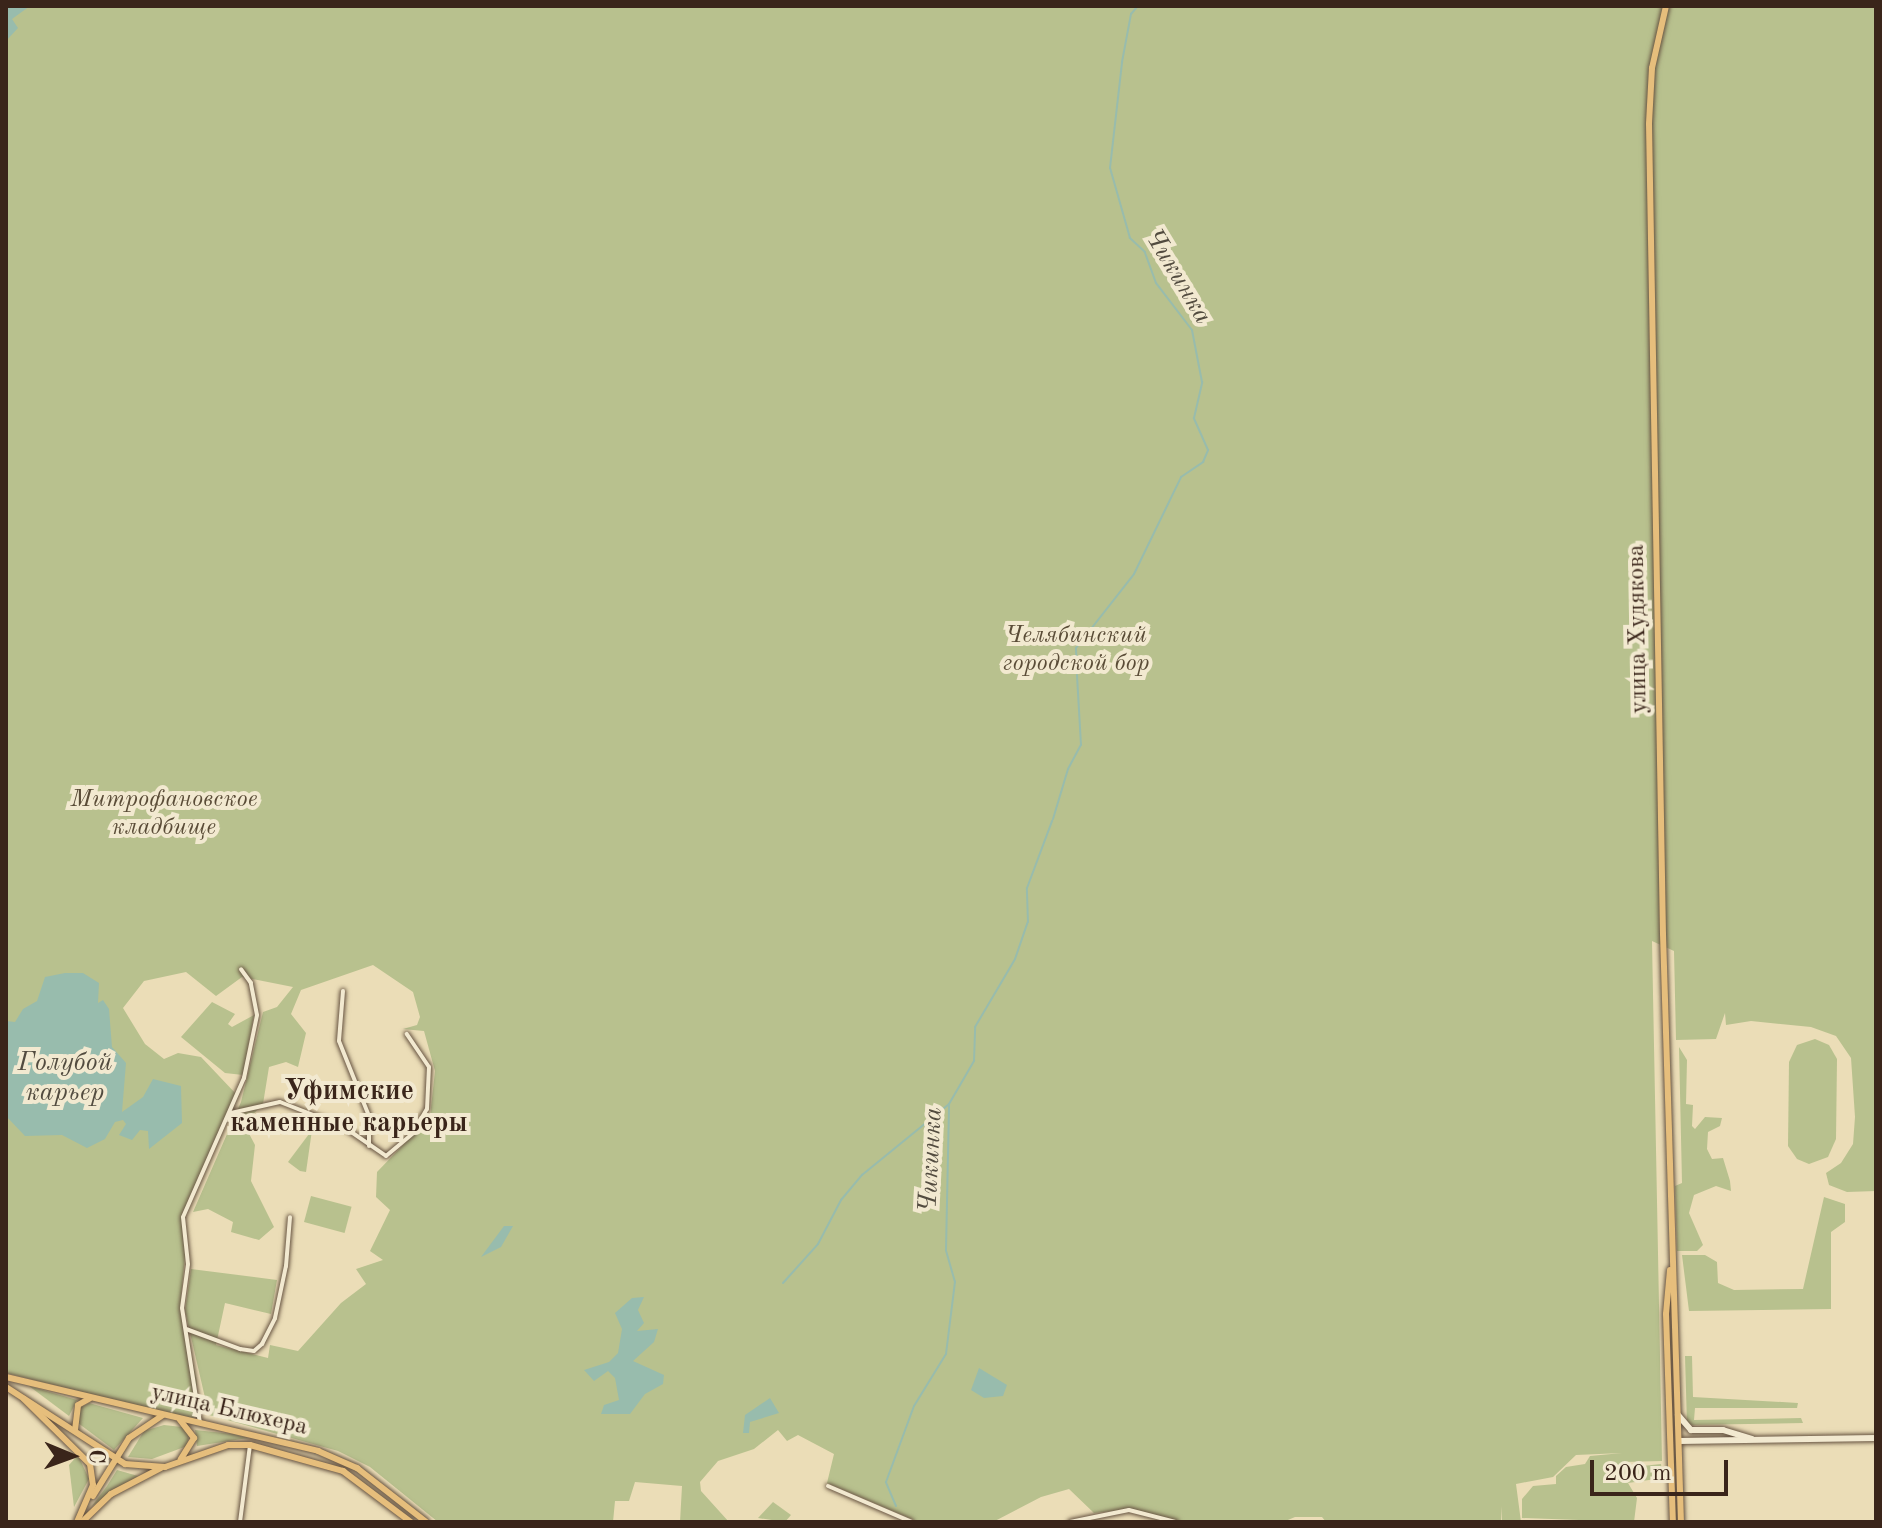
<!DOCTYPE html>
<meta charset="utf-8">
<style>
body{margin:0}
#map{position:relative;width:1882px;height:1528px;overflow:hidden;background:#ebddb7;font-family:"Old Standard TT",serif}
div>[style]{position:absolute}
.green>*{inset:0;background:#b8c18e;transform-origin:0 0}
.water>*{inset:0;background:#98bcad}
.stream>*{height:2px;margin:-1px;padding:0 1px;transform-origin:1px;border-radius:1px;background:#98bcad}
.roads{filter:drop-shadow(0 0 2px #665341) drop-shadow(0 0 2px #665341)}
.street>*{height:4px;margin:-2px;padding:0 2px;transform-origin:2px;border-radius:2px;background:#f2e9d0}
.secondary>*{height:6px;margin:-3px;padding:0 3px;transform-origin:3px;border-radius:3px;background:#f2e9d0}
.primary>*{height:6px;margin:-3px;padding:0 3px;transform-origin:3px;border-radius:3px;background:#e6be7c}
span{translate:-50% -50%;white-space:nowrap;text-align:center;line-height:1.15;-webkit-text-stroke:8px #f2e9d0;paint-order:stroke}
.street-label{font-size:24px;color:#3a251a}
.park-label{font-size:24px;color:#5a4c37;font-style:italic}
.water-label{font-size:26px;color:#524b3f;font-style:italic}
.quarter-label{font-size:28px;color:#3a251a;font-weight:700}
.frame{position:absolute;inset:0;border:8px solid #3a251a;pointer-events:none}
.north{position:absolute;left:32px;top:1416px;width:80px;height:80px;-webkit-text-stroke:6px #f2e9d0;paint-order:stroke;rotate:91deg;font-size:22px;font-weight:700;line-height:32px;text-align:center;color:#3a251a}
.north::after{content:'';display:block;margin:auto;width:28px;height:36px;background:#3a251a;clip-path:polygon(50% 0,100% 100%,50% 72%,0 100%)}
.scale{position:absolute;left:1590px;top:1460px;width:138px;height:36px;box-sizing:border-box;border:4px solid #3a251a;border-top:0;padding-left:10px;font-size:24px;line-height:28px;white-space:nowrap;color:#3a251a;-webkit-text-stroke:6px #f2e9d0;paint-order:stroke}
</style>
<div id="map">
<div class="green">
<i style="clip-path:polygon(6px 6px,1876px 6px,1876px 1191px,1847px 1192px,1829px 1185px,1826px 1173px,1841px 1163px,1853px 1144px,1855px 1117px,1851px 1058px,1836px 1036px,1811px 1027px,1751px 1021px,1726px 1025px,1725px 1013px,1716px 1039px,1676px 1040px,1674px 951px,1652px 941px,1662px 1461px,1622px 1462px,1624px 1468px,1661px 1464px,1663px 1478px,1628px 1483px,1637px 1498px,1634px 1522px,1522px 1518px,1522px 1499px,1533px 1486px,1556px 1484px,1556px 1476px,1566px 1467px,1585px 1464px,1590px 1456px,1622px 1453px,1576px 1455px,1553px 1477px,1516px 1484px,1521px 1522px,1502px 1522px,1502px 1506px,1501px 1522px,1326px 1522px,1322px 1517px,1295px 1517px,1283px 1522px,1179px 1522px,1133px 1509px,1094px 1513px,1069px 1489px,1041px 1497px,993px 1522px,914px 1520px,827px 1483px,834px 1454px,798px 1435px,787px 1441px,778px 1430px,754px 1449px,718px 1461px,700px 1482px,701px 1491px,729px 1522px,680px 1522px,682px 1486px,635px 1482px,629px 1501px,615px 1501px,613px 1522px,438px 1522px,370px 1467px,338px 1451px,209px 1415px,185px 1311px,191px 1269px,277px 1280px,271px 1314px,225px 1303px,216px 1345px,268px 1358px,270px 1345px,298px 1351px,341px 1303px,366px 1284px,356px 1269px,383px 1260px,370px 1251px,390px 1210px,376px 1197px,377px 1172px,430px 1117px,435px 1071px,424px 1031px,403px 1029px,417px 1025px,420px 1017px,413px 992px,373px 965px,301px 990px,291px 1014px,306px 1033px,298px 1067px,286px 1062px,269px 1067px,263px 1104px,244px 1124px,255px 1145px,251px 1181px,274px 1227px,259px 1240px,231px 1232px,233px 1222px,208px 1209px,193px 1212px,241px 1102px,263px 1012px,277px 1007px,293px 987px,242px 977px,216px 996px,186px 972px,144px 981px,123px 1008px,145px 1044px,164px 1059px,178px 1053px,201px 1057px,237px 1095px,182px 1218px,186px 1246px,180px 1308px,197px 1381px,194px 1420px,6px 1373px)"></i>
<i style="clip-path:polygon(212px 1002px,235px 1014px,228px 1024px,232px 1027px,254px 1015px,243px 1075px,225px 1073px,181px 1037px)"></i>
<i style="clip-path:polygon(1815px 1039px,1829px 1045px,1837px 1059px,1836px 1139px,1828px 1157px,1809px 1164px,1797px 1159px,1788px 1146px,1789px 1062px,1797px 1045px)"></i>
<i style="clip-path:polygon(1679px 1047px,1687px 1060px,1686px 1104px,1693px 1105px,1692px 1126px,1695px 1129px,1705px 1117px,1722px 1118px,1720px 1126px,1708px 1132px,1707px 1149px,1712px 1159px,1723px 1158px,1730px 1181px,1731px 1191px,1716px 1186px,1694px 1195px,1689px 1213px,1703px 1245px,1697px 1251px,1677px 1251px,1675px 1186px,1682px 1183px)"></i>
<i style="clip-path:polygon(312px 1130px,306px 1172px,300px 1171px,288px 1162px)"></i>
<i style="left:311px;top:1196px;width:42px;height:27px;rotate:15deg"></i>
<i style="clip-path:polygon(1824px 1197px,1845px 1204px,1845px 1222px,1831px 1232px,1831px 1309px,1689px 1311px,1682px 1255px,1705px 1255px,1717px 1262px,1718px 1283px,1734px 1290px,1803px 1289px)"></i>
<i style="clip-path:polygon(1685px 1356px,1692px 1356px,1693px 1397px,1798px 1403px,1797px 1408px,1695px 1408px,1694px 1420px,1801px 1418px,1803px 1423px,1687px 1425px)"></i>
<i style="clip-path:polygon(29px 1386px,77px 1400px,69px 1416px)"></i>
<i style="clip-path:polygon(89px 1403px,143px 1418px,114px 1450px,78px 1423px,80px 1408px)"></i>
<i style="clip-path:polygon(164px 1425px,182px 1427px,189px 1435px,187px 1446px,152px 1459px,128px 1457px,144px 1431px)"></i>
<i style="clip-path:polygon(195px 1430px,233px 1434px,248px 1438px,197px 1446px)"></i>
<i style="clip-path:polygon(78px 1455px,89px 1479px,74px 1507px,69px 1465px)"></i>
<i style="clip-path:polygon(117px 1470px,138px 1476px,92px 1506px,107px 1486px)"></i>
<i style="clip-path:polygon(773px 1502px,791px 1515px,785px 1522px,758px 1518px)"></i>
</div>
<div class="water">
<i style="clip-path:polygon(6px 6px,30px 6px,12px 19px,18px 28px,6px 41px)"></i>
<i style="clip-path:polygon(65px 973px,83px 973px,99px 983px,98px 1003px,103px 1000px,109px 1009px,112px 1047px,126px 1063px,122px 1112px,143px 1097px,153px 1079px,181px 1086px,182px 1123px,149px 1149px,148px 1131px,140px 1130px,132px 1140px,119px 1135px,126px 1124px,123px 1120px,115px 1122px,105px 1139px,87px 1148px,62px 1135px,25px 1136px,6px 1116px,6px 1021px,15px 1022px,23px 1009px,37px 1001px,45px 977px)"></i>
<i style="clip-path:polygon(504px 1226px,513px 1226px,501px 1247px,481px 1257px)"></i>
<i style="clip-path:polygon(644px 1297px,638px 1310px,644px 1323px,637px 1331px,658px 1329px,654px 1342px,633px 1361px,664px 1375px,663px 1384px,645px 1394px,630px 1414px,601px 1414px,604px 1405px,619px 1400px,615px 1378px,608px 1371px,594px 1381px,584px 1370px,609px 1362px,618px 1353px,622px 1329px,615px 1313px,632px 1298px)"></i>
<i style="clip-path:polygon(979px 1368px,1007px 1385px,1003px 1396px,984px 1398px,971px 1390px)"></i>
<i style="clip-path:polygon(770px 1398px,779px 1413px,750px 1422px,749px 1433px,743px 1433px,745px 1415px)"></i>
</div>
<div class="stream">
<i style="left:1077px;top:669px;width:21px;rotate:-93deg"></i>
<i style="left:1076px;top:648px;width:94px;rotate:-51.9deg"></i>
<i style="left:1134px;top:574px;width:108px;rotate:-64.1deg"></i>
<i style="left:1181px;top:477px;width:27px;rotate:-34deg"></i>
<i style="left:1203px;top:462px;width:13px;rotate:-67deg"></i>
<i style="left:1208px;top:450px;width:35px;rotate:-114deg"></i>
<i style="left:1194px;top:418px;width:37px;rotate:-77deg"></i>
<i style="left:1202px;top:382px;width:53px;rotate:-100.9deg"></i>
<i style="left:1192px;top:330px;width:59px;rotate:-127.5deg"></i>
<i style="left:1156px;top:283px;width:33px;rotate:-110deg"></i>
<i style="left:1145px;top:252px;width:21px;rotate:-137deg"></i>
<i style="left:1130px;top:238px;width:73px;rotate:-105.9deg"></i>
<i style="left:1110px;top:168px;width:107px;rotate:-83.5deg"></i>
<i style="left:1122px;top:62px;width:49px;rotate:-79.4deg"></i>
<i style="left:1131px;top:14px;width:11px;rotate:-49deg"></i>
<i style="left:1053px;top:819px;width:52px;rotate:-73.3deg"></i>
<i style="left:1068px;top:769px;width:27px;rotate:-62deg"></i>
<i style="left:1081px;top:745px;width:70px;rotate:-93.3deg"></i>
<i style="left:783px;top:1283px;width:52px;rotate:-48.1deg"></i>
<i style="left:818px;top:1244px;width:50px;rotate:-62.4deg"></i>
<i style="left:841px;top:1200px;width:33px;rotate:-50deg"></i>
<i style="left:862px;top:1175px;width:112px;rotate:-39.2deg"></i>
<i style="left:896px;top:1506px;width:26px;rotate:-113deg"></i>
<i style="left:886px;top:1482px;width:81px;rotate:-69.8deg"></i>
<i style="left:914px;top:1406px;width:61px;rotate:-58.4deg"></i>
<i style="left:946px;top:1354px;width:73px;rotate:-82.9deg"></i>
<i style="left:955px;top:1282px;width:33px;rotate:-106deg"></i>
<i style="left:946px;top:1250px;width:146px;rotate:-88.8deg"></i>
<i style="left:949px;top:1104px;width:50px;rotate:-59.8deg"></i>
<i style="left:974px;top:1061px;width:34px;rotate:-88deg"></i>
<i style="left:975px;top:1027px;width:79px;rotate:-59.5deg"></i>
<i style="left:1015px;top:959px;width:39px;rotate:-71deg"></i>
<i style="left:1028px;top:922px;width:34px;rotate:-92deg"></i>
<i style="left:1027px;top:888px;width:72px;rotate:-69.5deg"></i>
</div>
<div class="roads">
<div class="street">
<i style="left:343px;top:991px;width:50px;rotate:94.6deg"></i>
<i style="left:339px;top:1041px;width:81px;rotate:68.2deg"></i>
<i style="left:369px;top:1116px;width:30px;rotate:90deg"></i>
<i style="left:231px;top:1113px;width:50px;rotate:-12.7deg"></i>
<i style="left:280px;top:1102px;width:69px;rotate:21.3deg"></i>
<i style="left:344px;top:1127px;width:51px;rotate:34.6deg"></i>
<i style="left:386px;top:1156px;width:35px;rotate:-40deg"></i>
<i style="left:413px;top:1133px;width:28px;rotate:-60deg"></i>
<i style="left:427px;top:1109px;width:42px;rotate:-87.3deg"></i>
<i style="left:429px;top:1067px;width:40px;rotate:-124deg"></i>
<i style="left:186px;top:1329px;width:58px;rotate:20.3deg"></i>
<i style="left:240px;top:1349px;width:14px;rotate:8deg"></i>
<i style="left:254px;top:1351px;width:11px;rotate:-41deg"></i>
<i style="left:262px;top:1344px;width:29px;rotate:-63deg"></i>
<i style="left:275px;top:1318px;width:53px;rotate:-78.1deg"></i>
<i style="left:286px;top:1266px;width:49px;rotate:-85.3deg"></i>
<i style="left:200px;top:1423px;width:116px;rotate:-98.9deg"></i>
<i style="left:182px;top:1308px;width:44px;rotate:-82.2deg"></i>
<i style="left:188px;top:1264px;width:47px;rotate:-96.1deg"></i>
<i style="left:183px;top:1217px;width:152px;rotate:-66.3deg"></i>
<i style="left:244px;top:1078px;width:64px;rotate:-78.3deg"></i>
<i style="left:257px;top:1015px;width:33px;rotate:-101deg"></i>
<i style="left:251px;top:983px;width:17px;rotate:-126deg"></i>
<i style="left:828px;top:1486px;width:91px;rotate:23.2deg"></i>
<i style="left:240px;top:1522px;width:78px;rotate:-82.6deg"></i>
<i style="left:1070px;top:1522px;width:60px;rotate:-11.5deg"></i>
<i style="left:1129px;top:1510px;width:49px;rotate:14.3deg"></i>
</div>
<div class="secondary">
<i style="left:1678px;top:1415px;width:20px;rotate:49deg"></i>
<i style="left:1691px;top:1430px;width:32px"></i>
<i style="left:1723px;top:1430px;width:30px;rotate:17deg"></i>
<i style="left:1679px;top:1441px;width:197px;rotate:-0.9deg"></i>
</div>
<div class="primary">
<i style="left:1666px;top:6px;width:64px;rotate:102.7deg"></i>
<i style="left:1652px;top:68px;width:56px;rotate:93.1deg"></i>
<i style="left:1649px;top:124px;width:810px;rotate:89.01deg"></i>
<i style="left:1663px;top:934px;width:588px;rotate:88.25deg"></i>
<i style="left:1670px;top:1270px;width:44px;rotate:95.2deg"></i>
<i style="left:1666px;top:1314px;width:208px;rotate:88.1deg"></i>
<i style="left:6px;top:1377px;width:321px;rotate:13.3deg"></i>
<i style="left:318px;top:1451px;width:43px;rotate:23.6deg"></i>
<i style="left:357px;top:1468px;width:88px;rotate:38deg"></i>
<i style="left:6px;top:1387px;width:142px;rotate:32.9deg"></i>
<i style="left:125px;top:1464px;width:40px;rotate:4.3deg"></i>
<i style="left:165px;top:1467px;width:67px;rotate:-19.2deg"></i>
<i style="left:228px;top:1445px;width:22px"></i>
<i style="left:250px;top:1445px;width:97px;rotate:15.6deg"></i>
<i style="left:343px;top:1471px;width:85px;rotate:36.9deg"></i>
<i style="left:24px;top:1399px;width:93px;rotate:44.6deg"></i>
<i style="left:90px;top:1464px;width:21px;rotate:82deg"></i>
<i style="left:93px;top:1485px;width:40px;rotate:113.4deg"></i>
<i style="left:180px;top:1420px;width:23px;rotate:52deg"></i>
<i style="left:194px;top:1438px;width:25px;rotate:122deg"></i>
<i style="left:75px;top:1430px;width:25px;rotate:-83deg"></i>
<i style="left:78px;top:1405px;width:13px;rotate:-29deg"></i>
<i style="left:93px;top:1496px;width:68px;rotate:-58.2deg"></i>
<i style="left:129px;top:1438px;width:40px;rotate:-34deg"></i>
<i style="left:82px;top:1522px;width:40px;rotate:-44deg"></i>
<i style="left:111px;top:1494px;width:56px;rotate:-27.5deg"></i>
</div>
</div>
<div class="street-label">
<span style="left:1639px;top:629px;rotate:-91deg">улица Худякова</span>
<span style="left:229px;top:1411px;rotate:13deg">улица Блюхера</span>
</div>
<div class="park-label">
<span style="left:1076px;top:651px">Челябинский<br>городской бор</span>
<span style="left:164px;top:815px">Митрофановское<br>кладбище</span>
</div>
<div class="water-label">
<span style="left:1177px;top:277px;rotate:59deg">Чикинка</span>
<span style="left:65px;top:1079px">Голубой<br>карьер</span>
<span style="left:932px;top:1160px;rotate:-87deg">Чикинка</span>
</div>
<div class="quarter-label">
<span style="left:349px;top:1108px">Уфимские<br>каменные карьеры</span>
</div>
<div class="frame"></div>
<div class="north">С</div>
<div class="scale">200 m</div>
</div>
